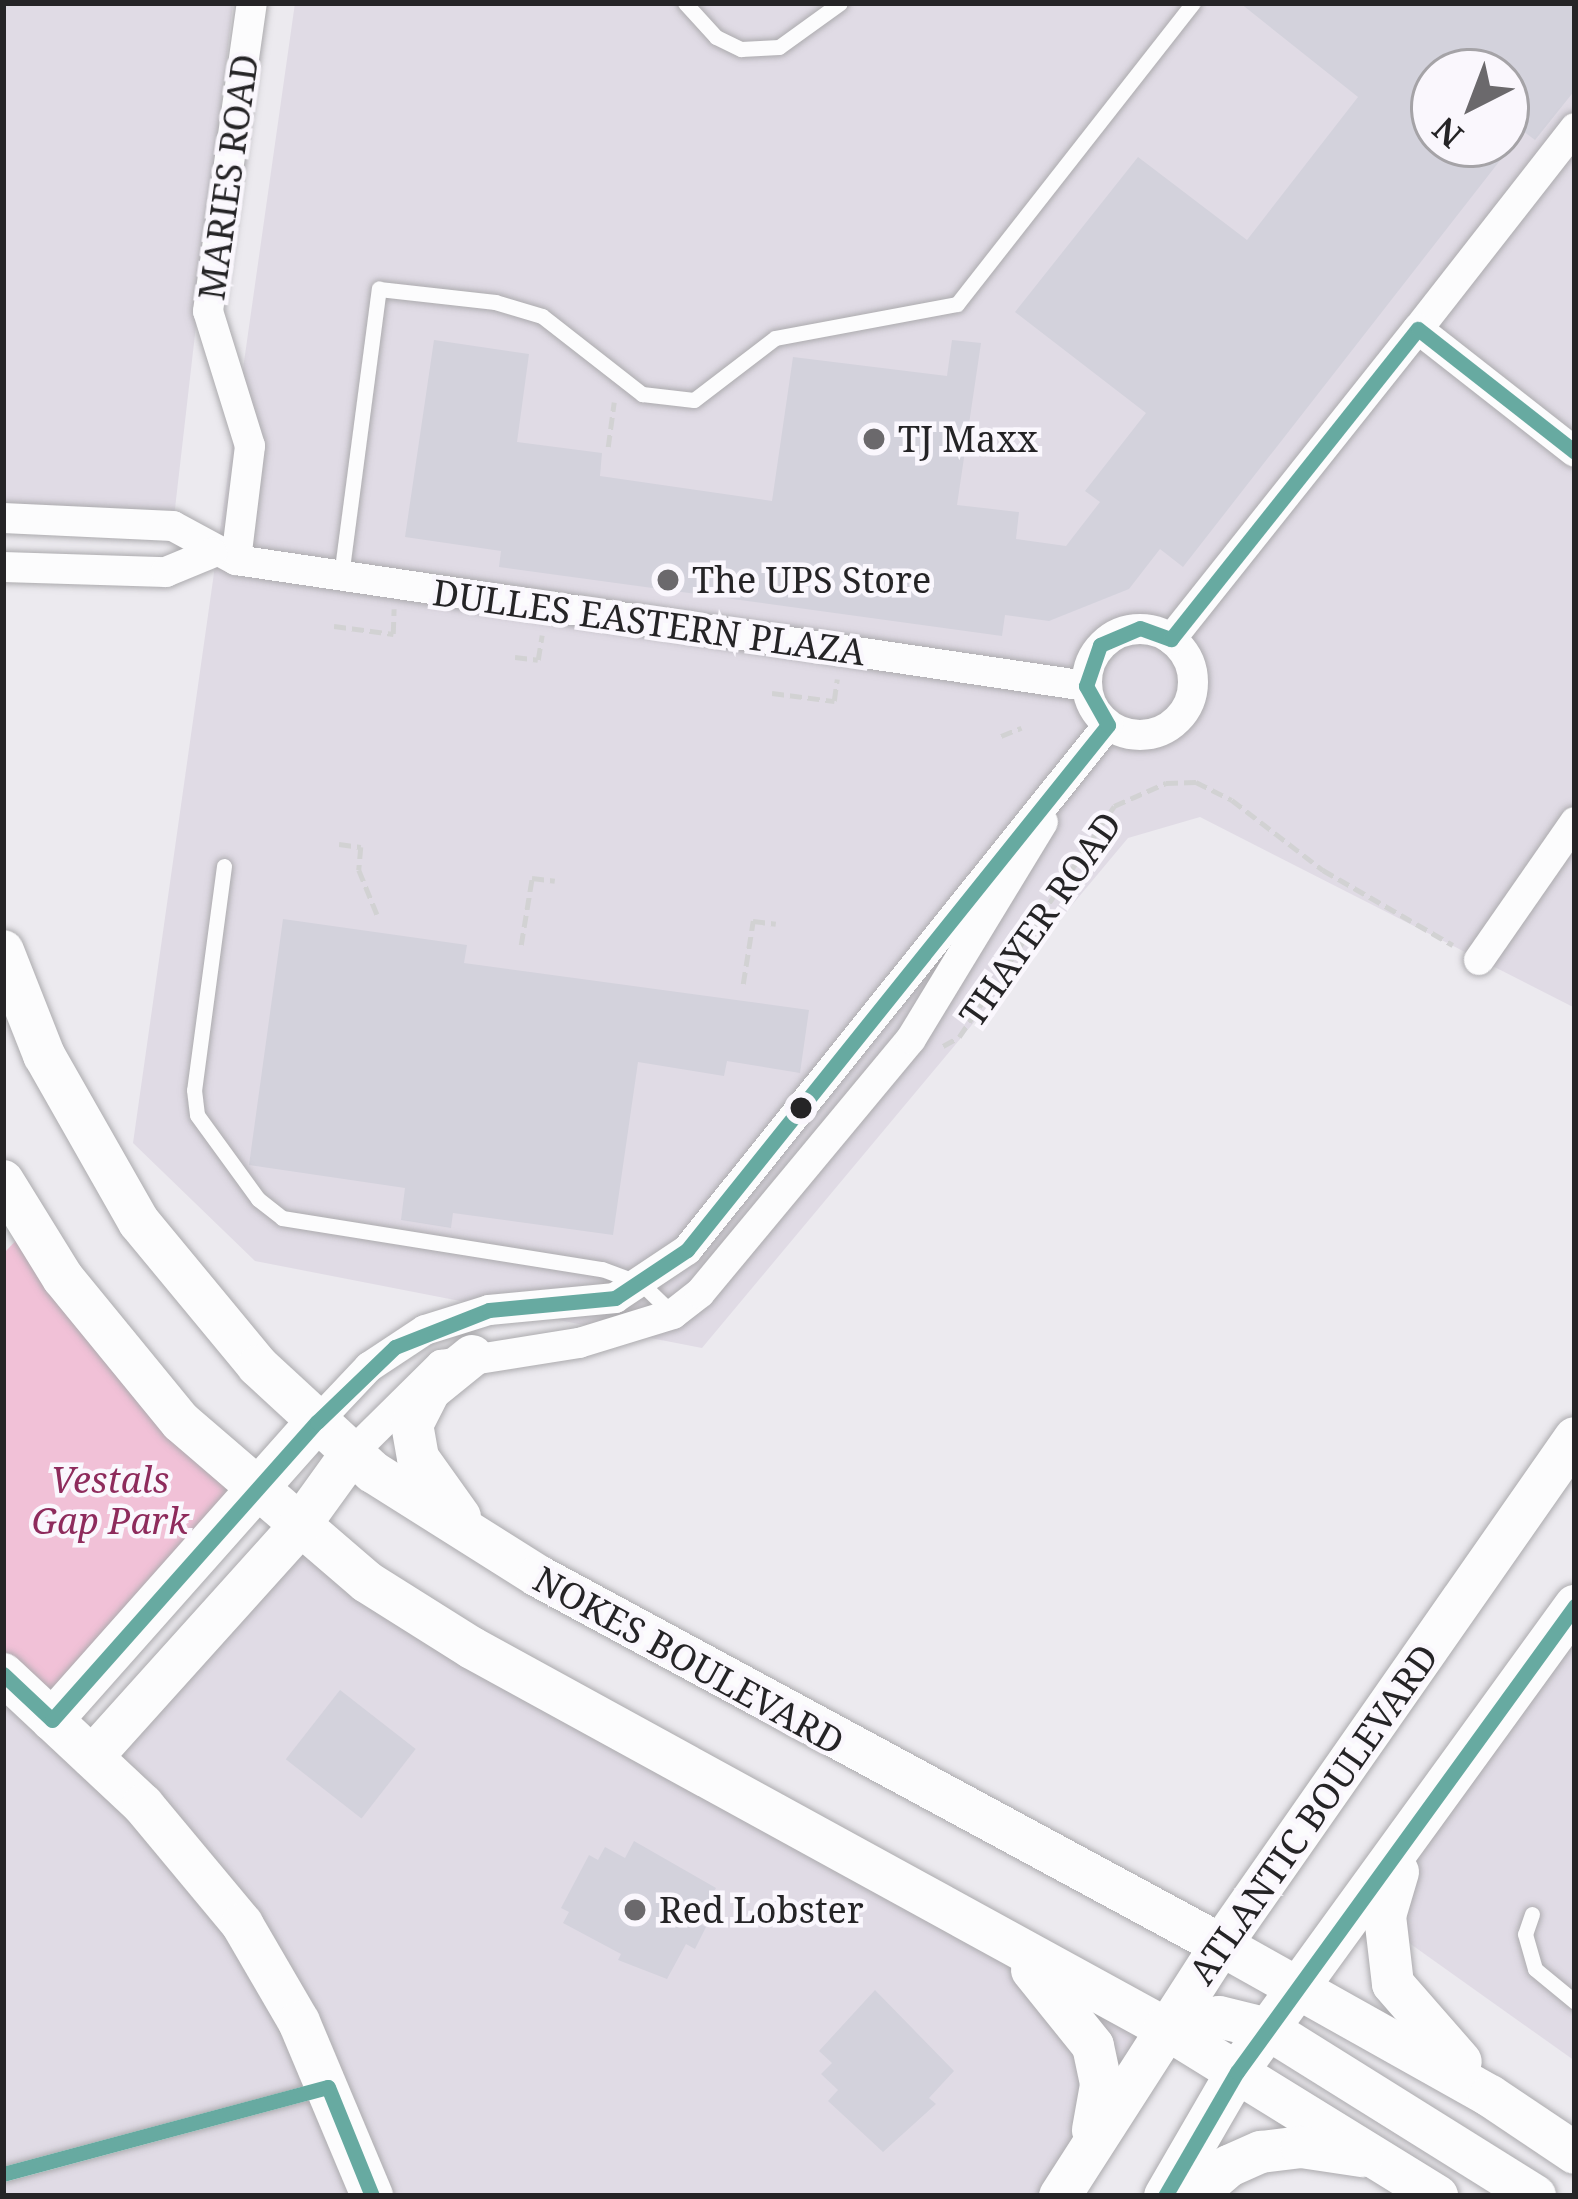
<!DOCTYPE html>
<style>
body{margin:0}
#map{position:relative;width:1578px;height:2199px;overflow:hidden;background:#eceaef;font-family:"Noto Serif",serif}
div>[style]{position:absolute}
.built>*{inset:0;background:#e0dbe5}
.green>*{inset:0;background:#f1c1d7}
.building>*{inset:0;background:#d3d2dc;transform-origin:0 0}
.path>*{height:4.5px;margin-top:-2.25px;transform-origin:0;background:repeating-linear-gradient(90deg,#d2d2d3 0 12px,transparent 0 18px)}
.roads{filter:drop-shadow(0 0 3px #acabae) drop-shadow(0 0 3px #acabae)}
.lane>*{height:15px;margin:-7.5px;padding:0 7.5px;transform-origin:7.5px;border-radius:7.5px;background:#fcfcfd}
.street>*{height:30px;margin:-15px;padding:0 15px;transform-origin:15px;border-radius:15px;background:#fcfcfd}
.street>.ring{margin:-15px;padding:0;box-sizing:content-box;background:none;border:30px solid #fcfcfd;border-radius:50%}
.secondary>*{height:42px;margin:-21px;padding:0 21px;transform-origin:21px;border-radius:21px;background:#fcfcfd}
.bus-1>*{height:15px;margin:-7.5px;padding:0 7.5px;transform-origin:7.5px;border-radius:7.5px;background:#67aaa1}
.dots>*{width:33px;height:33px;translate:-50% -50%;box-sizing:border-box;border:6px solid #faf7fd;border-radius:50%}
span{translate:-50% -50%;white-space:nowrap;text-align:center;line-height:1.15;-webkit-text-stroke:9px #faf7fd;paint-order:stroke}
.street-label{font-size:36px;color:#252426}
.poi-label{font-size:36px;color:#252426}
.left{translate:0 -50%;text-align:left}
.park-label{font-size:36px;color:#8e2b5c;font-style:italic}
.frame{position:absolute;inset:0;border:6px solid #252426;pointer-events:none}
.north{position:absolute;left:1410px;top:48px;width:120px;height:120px;box-sizing:border-box;background:#faf7fd;border:3px solid #a5a3a7;border-radius:50%;rotate:222deg;font-size:33px;font-weight:700;line-height:48px;text-align:center;color:#252426}
.north::after{content:'';display:block;margin:auto;width:42px;height:54px;background:#6b696c;clip-path:polygon(50% 0,100% 100%,50% 72%,0 100%)}
</style>
<div id="map">
<div class="built">
<i style="clip-path:polygon(3px 3px,233px 3px,173px 526px,3px 518px)"></i>
<i style="clip-path:polygon(evenodd,295px 3px,1575px 3px,1575px 1008px,1200px 817px,1128px 838px,702px 1348px,255px 1261px,133px 1143px,295px 3px,1434px 72px,1506px 72px,1506px 144px,1434px 144px,1434px 72px)"></i>
<i style="clip-path:polygon(297px 1529px,1165px 2028px,1060px 2196px,3px 2196px,3px 1674px,92px 1757px)"></i>
<i style="clip-path:polygon(1575px 1606px,1575px 2061px,1360px 1908px)"></i>
</div>
<div class="green">
<i style="clip-path:polygon(30px 1226px,255px 1494px,52px 1720px,3px 1674px,3px 1254px)"></i>
</div>
<div class="building">
<i style="clip-path:polygon(evenodd,1240px 3px,1575px 3px,1575px 90px,1535px 140px,1523px 131px,1183px 567px,1160px 549px,1129px 589px,1049px 621px,1005px 615px,1002px 636px,499px 567px,501px 551px,405px 537px,434px 340px,529px 354px,517px 442px,602px 453px,600px 476px,772px 501px,793px 357px,947px 376px,952px 340px,981px 343px,957px 505px,1019px 512px,1016px 539px,1066px 546px,1100px 502px,1085px 491px,1146px 413px,1015px 312px,1138px 157px,1247px 240px,1358px 97px,1240px 3px,1434px 72px,1506px 72px,1506px 144px,1434px 144px,1434px 72px)"></i>
<i style="clip-path:polygon(283px 919px,467px 945px,464px 963px,809px 1010px,800px 1073px,727px 1061px,724px 1076px,638px 1062px,613px 1235px,453px 1213px,451px 1228px,401px 1220px,405px 1188px,249px 1165px)"></i>
<i style="left:340px;top:1690px;width:96px;height:88px;rotate:38deg"></i>
<i style="clip-path:polygon(634px 1841px,716px 1888px,697px 1923px,706px 1927px,695px 1949px,686px 1944px,667px 1979px,618px 1960px,621px 1954px,563px 1923px,569px 1912px,561px 1908px,589px 1855px,598px 1860px,605px 1847px,625px 1858px)"></i>
<i style="clip-path:polygon(875px 1990px,954px 2071px,929px 2098px,936px 2104px,883px 2152px,828px 2101px,838px 2090px,821px 2074px,832px 2063px,819px 2051px)"></i>
</div>
<div class="path">
<i style="left:608px;top:447px;width:45px;rotate:-82.4deg"></i>
<i style="left:334px;top:626px;width:60px;rotate:7.7deg"></i>
<i style="left:393px;top:634px;width:25px;rotate:-88deg"></i>
<i style="left:515px;top:657px;width:23px;rotate:7deg"></i>
<i style="left:538px;top:660px;width:25px;rotate:-81deg"></i>
<i style="left:772px;top:693px;width:63px;rotate:7.4deg"></i>
<i style="left:834px;top:701px;width:22px;rotate:-82deg"></i>
<i style="left:1001px;top:736px;width:22px;rotate:-22deg"></i>
<i style="left:339px;top:844px;width:22px;rotate:8deg"></i>
<i style="left:361px;top:847px;width:23px;rotate:95deg"></i>
<i style="left:359px;top:870px;width:48px;rotate:67.8deg"></i>
<i style="left:521px;top:945px;width:68px;rotate:-80.7deg"></i>
<i style="left:532px;top:878px;width:23px;rotate:7deg"></i>
<i style="left:743px;top:984px;width:64px;rotate:-81deg"></i>
<i style="left:753px;top:921px;width:23px;rotate:7deg"></i>
<i style="left:943px;top:1046px;width:18px;rotate:-29deg"></i>
<i style="left:959px;top:1037px;width:278px;rotate:-56.1deg"></i>
<i style="left:1114px;top:806px;width:57px;rotate:-23.9deg"></i>
<i style="left:1166px;top:783px;width:30px;rotate:-2deg"></i>
<i style="left:1196px;top:782px;width:40px;rotate:26.6deg"></i>
<i style="left:1232px;top:800px;width:115px;rotate:37.6deg"></i>
<i style="left:1323px;top:870px;width:150px;rotate:30deg"></i>
</div>
<div class="roads">
<div class="lane">
<i style="left:685px;top:3px;width:46px;rotate:47.6deg"></i>
<i style="left:716px;top:37px;width:28px;rotate:26deg"></i>
<i style="left:741px;top:49px;width:38px;rotate:-3deg"></i>
<i style="left:779px;top:47px;width:75px;rotate:-35.8deg"></i>
<i style="left:341px;top:576px;width:290px;rotate:-82.5deg"></i>
<i style="left:379px;top:289px;width:117px;rotate:6.4deg"></i>
<i style="left:495px;top:302px;width:49px;rotate:16.6deg"></i>
<i style="left:542px;top:316px;width:127px;rotate:38deg"></i>
<i style="left:642px;top:394px;width:52px;rotate:6.6deg"></i>
<i style="left:694px;top:400px;width:102px;rotate:-37.4deg"></i>
<i style="left:775px;top:338px;width:185px;rotate:-10.6deg"></i>
<i style="left:957px;top:304px;width:382px;rotate:-51.9deg"></i>
<i style="left:224px;top:866px;width:226px;rotate:97.6deg"></i>
<i style="left:194px;top:1090px;width:25px;rotate:83deg"></i>
<i style="left:197px;top:1115px;width:104px;rotate:54deg"></i>
<i style="left:258px;top:1199px;width:31px;rotate:38deg"></i>
<i style="left:282px;top:1218px;width:324px;rotate:9.1deg"></i>
<i style="left:602px;top:1269px;width:43px;rotate:20.6deg"></i>
<i style="left:642px;top:1284px;width:43px;rotate:44.1deg"></i>
<i style="left:1532px;top:1914px;width:21px;rotate:109deg"></i>
<i style="left:1525px;top:1934px;width:36px;rotate:74deg"></i>
<i style="left:1535px;top:1969px;width:52px;rotate:39.5deg"></i>
<i style="left:3px;top:2174px;width:333px;rotate:-15deg"></i>
</div>
<div class="street">
<i style="left:1418px;top:329px;width:255px;rotate:-52deg"></i>
<i style="left:3px;top:518px;width:170px;rotate:2.7deg"></i>
<i style="left:173px;top:526px;width:72px;rotate:28.4deg"></i>
<i style="left:236px;top:560px;width:859px;rotate:8.43deg"></i>
<i style="left:236px;top:560px;width:115px;rotate:-83deg"></i>
<i style="left:250px;top:446px;width:141px;rotate:-107.3deg"></i>
<i style="left:208px;top:311px;width:311px;rotate:-81.9deg"></i>
<i style="left:3px;top:567px;width:163px;rotate:1.8deg"></i>
<i style="left:166px;top:572px;width:50px;rotate:-22.4deg"></i>
<i class="ring" style="left:1087px;top:629px;width:76px;height:76px"></i>
<i style="left:1171px;top:639px;width:396px;rotate:-51.5deg"></i>
<i style="left:1418px;top:329px;width:199px;rotate:38.1deg"></i>
<i style="left:1479px;top:960px;width:168px;rotate:-55.2deg"></i>
<i style="left:317px;top:1422px;width:76px;rotate:-46.6deg"></i>
<i style="left:369px;top:1367px;width:67px;rotate:-33.5deg"></i>
<i style="left:425px;top:1330px;width:67px;rotate:-17.4deg"></i>
<i style="left:489px;top:1310px;width:127px;rotate:-5.4deg"></i>
<i style="left:615px;top:1298px;width:87px;rotate:-33.7deg"></i>
<i style="left:687px;top:1250px;width:673px;rotate:-51.27deg"></i>
<i style="left:351px;top:1454px;width:127px;rotate:-44.7deg"></i>
<i style="left:441px;top:1365px;width:140px;rotate:-9.1deg"></i>
<i style="left:579px;top:1343px;width:98px;rotate:-17.1deg"></i>
<i style="left:673px;top:1314px;width:34px;rotate:-38deg"></i>
<i style="left:700px;top:1293px;width:330px;rotate:-50.3deg"></i>
<i style="left:911px;top:1039px;width:254px;rotate:-58.7deg"></i>
</div>
<div class="secondary">
<i style="left:3px;top:951px;width:112px;rotate:68.5deg"></i>
<i style="left:44px;top:1055px;width:192px;rotate:60.4deg"></i>
<i style="left:139px;top:1222px;width:187px;rotate:50.4deg"></i>
<i style="left:258px;top:1366px;width:156px;rotate:42.7deg"></i>
<i style="left:373px;top:1472px;width:195px;rotate:32.2deg"></i>
<i style="left:538px;top:1576px;width:776px;rotate:28.38deg"></i>
<i style="left:1221px;top:1945px;width:308px;rotate:29.3deg"></i>
<i style="left:1490px;top:2096px;width:102px;rotate:33.8deg"></i>
<i style="left:3px;top:1181px;width:114px;rotate:58.3deg"></i>
<i style="left:63px;top:1278px;width:186px;rotate:50.7deg"></i>
<i style="left:181px;top:1422px;width:245px;rotate:40.7deg"></i>
<i style="left:367px;top:1582px;width:124px;rotate:32.2deg"></i>
<i style="left:472px;top:1648px;width:790px;rotate:28.74deg"></i>
<i style="left:1165px;top:2028px;width:320px;rotate:31.7deg"></i>
<i style="left:460px;top:1517px;width:72px;rotate:-125.4deg"></i>
<i style="left:418px;top:1458px;width:34px;rotate:-100deg"></i>
<i style="left:412px;top:1425px;width:39px;rotate:-63deg"></i>
<i style="left:430px;top:1390px;width:54px;rotate:-39deg"></i>
<i style="left:3px;top:1674px;width:192px;rotate:43.1deg"></i>
<i style="left:143px;top:1805px;width:155px;rotate:50.2deg"></i>
<i style="left:242px;top:1924px;width:113px;rotate:59.8deg"></i>
<i style="left:299px;top:2022px;width:189px;rotate:67.2deg"></i>
<i style="left:52px;top:1720px;width:399px;rotate:-48.4deg"></i>
<i style="left:92px;top:1757px;width:307px;rotate:-48deg"></i>
<i style="left:297px;top:1529px;width:92px;rotate:-54.2deg"></i>
<i style="left:1398px;top:1872px;width:46px;rotate:106.5deg"></i>
<i style="left:1385px;top:1916px;width:68px;rotate:83.3deg"></i>
<i style="left:1393px;top:1984px;width:103px;rotate:48.9deg"></i>
<i style="left:1032px;top:1970px;width:97px;rotate:51.2deg"></i>
<i style="left:1093px;top:2046px;width:40px;rotate:78deg"></i>
<i style="left:1101px;top:2085px;width:46px;rotate:100.1deg"></i>
<i style="left:1165px;top:2028px;width:55px;rotate:-11.5deg"></i>
<i style="left:1219px;top:2017px;width:50px;rotate:13.8deg"></i>
<i style="left:1268px;top:2029px;width:315px;rotate:32deg"></i>
<i style="left:1060px;top:2196px;width:298px;rotate:-57.3deg"></i>
<i style="left:1221px;top:1945px;width:618px;rotate:-55.08deg"></i>
<i style="left:1165px;top:2196px;width:143px;rotate:-59.9deg"></i>
<i style="left:1237px;top:2072px;width:576px;rotate:-54.05deg"></i>
<i style="left:1194px;top:2196px;width:46px;rotate:-40.6deg"></i>
<i style="left:1229px;top:2166px;width:35px;rotate:-24deg"></i>
<i style="left:1261px;top:2152px;width:41px;rotate:-7deg"></i>
<i style="left:1302px;top:2147px;width:61px;rotate:8.5deg"></i>
</div>
</div>
<div class="bus-1">
<i style="left:3px;top:1674px;width:67px;rotate:43.2deg"></i>
<i style="left:52px;top:1720px;width:399px;rotate:-48.4deg"></i>
<i style="left:317px;top:1422px;width:108px;rotate:-43.9deg"></i>
<i style="left:395px;top:1347px;width:101px;rotate:-21.5deg"></i>
<i style="left:489px;top:1310px;width:127px;rotate:-5.4deg"></i>
<i style="left:615px;top:1298px;width:87px;rotate:-33.7deg"></i>
<i style="left:687px;top:1250px;width:673px;rotate:-51.27deg"></i>
<i style="left:1108px;top:725px;width:45px;rotate:-119.4deg"></i>
<i style="left:1086px;top:686px;width:43px;rotate:-71.1deg"></i>
<i style="left:1100px;top:645px;width:43px;rotate:-23deg"></i>
<i style="left:1140px;top:628px;width:33px;rotate:20deg"></i>
<i style="left:1171px;top:639px;width:396px;rotate:-51.5deg"></i>
<i style="left:1418px;top:329px;width:199px;rotate:38.1deg"></i>
<i style="left:3px;top:2174px;width:336px;rotate:-15deg"></i>
<i style="left:328px;top:2087px;width:118px;rotate:68deg"></i>
<i style="left:1165px;top:2196px;width:143px;rotate:-59.9deg"></i>
<i style="left:1237px;top:2072px;width:576px;rotate:-54.05deg"></i>
</div>
<div class="dots">
<i style="left:874px;top:439px;background:#6b696c"></i>
<i style="left:668px;top:580px;background:#6b696c"></i>
<i style="left:801px;top:1108px;background:#252426"></i>
<i style="left:635px;top:1910px;background:#6b696c"></i>
</div>
<div class="street-label">
<span style="left:228px;top:177px;rotate:-82deg">MARIES ROAD</span>
<span style="left:649px;top:622px;rotate:8deg">DULLES EASTERN PLAZA</span>
<span style="left:1040px;top:919px;rotate:-55deg">THAYER ROAD</span>
<span style="left:689px;top:1660px;rotate:29deg">NOKES BOULEVARD</span>
<span style="left:1313px;top:1814px;rotate:-55deg">ATLANTIC BOULEVARD</span>
</div>
<div class="poi-label">
<span class="left" style="left:898px;top:439px">TJ Maxx</span>
<span class="left" style="left:692px;top:580px">The UPS Store</span>
<span class="left" style="left:659px;top:1910px">Red Lobster</span>
</div>
<div class="park-label">
<span style="left:110px;top:1500px">Vestals<br>Gap Park</span>
</div>
<div class="frame"></div>
<div class="north">N</div>
</div>
